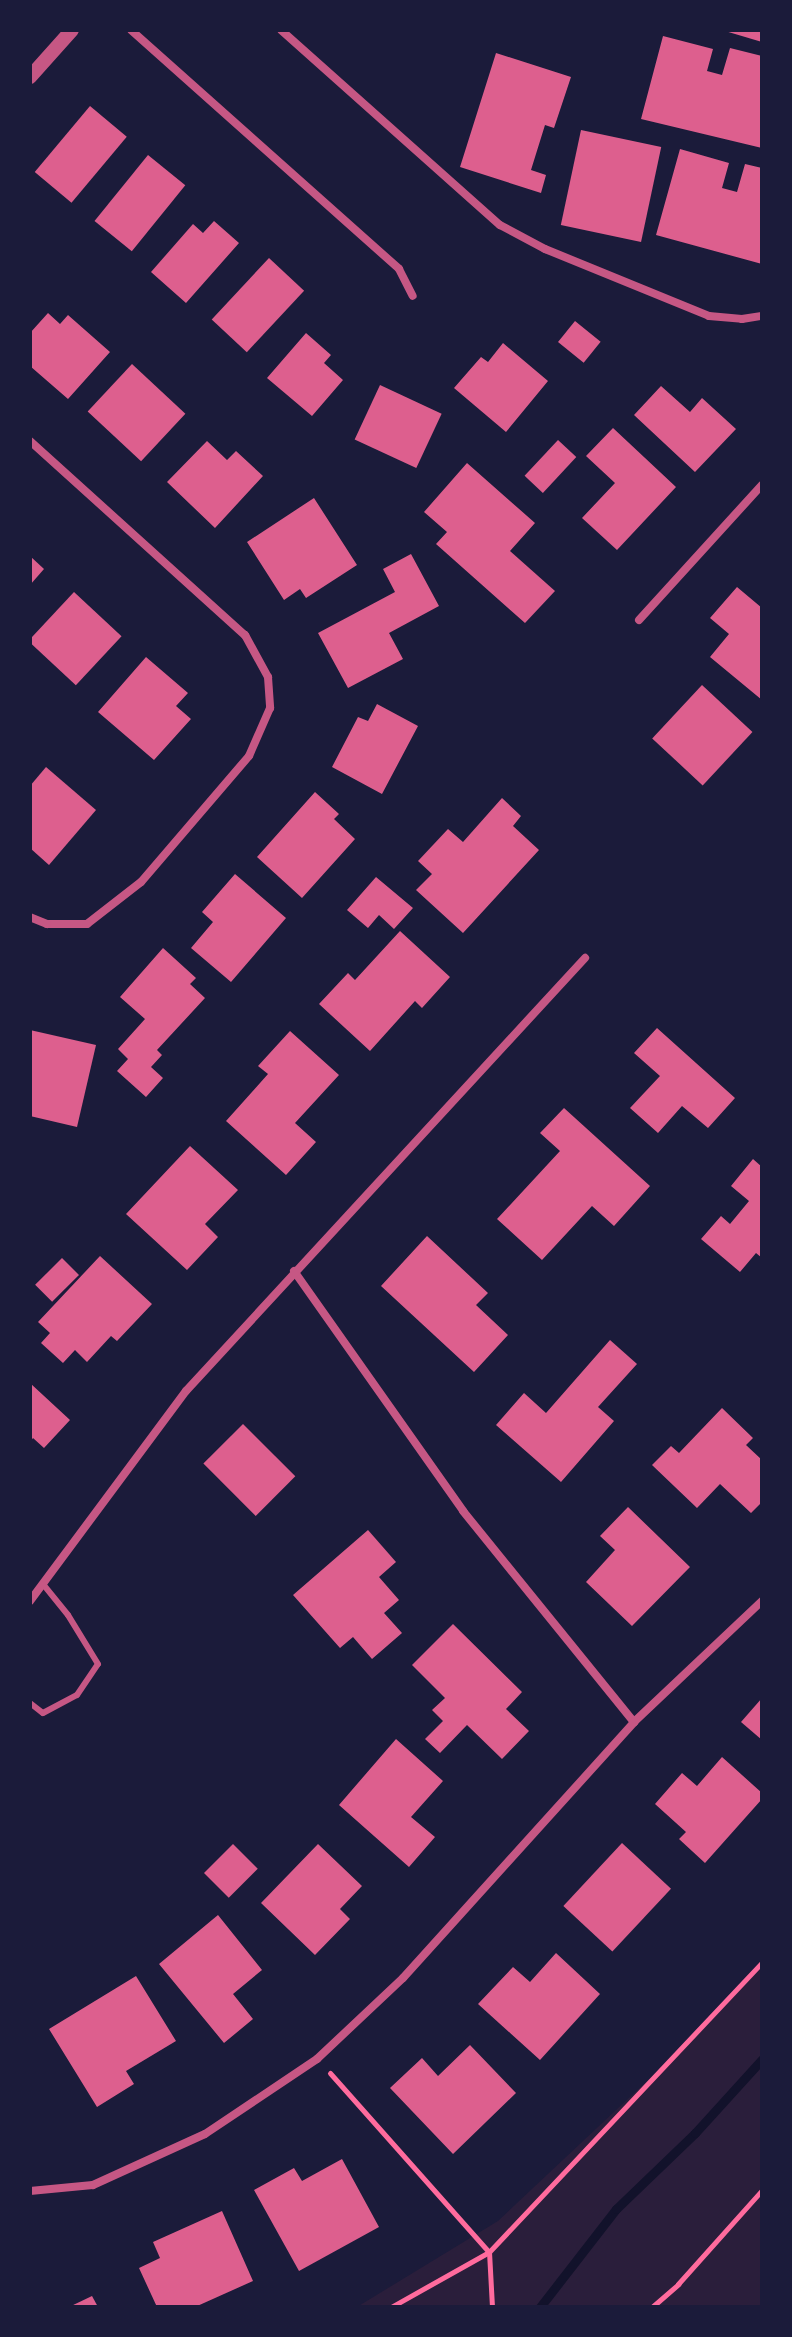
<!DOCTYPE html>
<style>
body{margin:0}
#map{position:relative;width:792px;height:2337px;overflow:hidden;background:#1b1b3a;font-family:"Roboto Condensed",sans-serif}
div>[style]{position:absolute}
.green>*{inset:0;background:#2a1e3b}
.stream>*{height:9px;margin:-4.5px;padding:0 4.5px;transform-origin:4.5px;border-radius:4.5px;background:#12122b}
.building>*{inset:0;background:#dd5f8e;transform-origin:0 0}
.path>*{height:5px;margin:-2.5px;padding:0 2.5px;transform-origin:2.5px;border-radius:2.5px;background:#ff6b9d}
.service>*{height:6px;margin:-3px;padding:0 3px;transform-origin:3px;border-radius:3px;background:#c65784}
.minor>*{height:8px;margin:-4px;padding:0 4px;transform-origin:4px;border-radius:4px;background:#c65784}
.tertiary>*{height:14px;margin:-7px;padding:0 7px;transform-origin:7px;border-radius:7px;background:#c65784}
span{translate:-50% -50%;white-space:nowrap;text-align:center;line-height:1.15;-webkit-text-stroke:7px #1b1b3a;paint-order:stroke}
.frame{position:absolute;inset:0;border:32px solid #1b1b3a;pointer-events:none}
</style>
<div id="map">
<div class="green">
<i style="clip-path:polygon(762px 1961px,762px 2307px,357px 2307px,498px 2221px,664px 2065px)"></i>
</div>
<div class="stream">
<i style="left:540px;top:2307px;width:124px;rotate:-52.2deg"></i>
<i style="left:616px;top:2209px;width:110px;rotate:-43.9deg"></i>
<i style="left:695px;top:2133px;width:100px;rotate:-47.8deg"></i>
</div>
<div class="building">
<i style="clip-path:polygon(725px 30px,762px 30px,762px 42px,725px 31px)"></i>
<i style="clip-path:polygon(663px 36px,713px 49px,707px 71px,722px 75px,730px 48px,762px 56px,762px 148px,641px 119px)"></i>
<i style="clip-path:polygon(496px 53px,571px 77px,554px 128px,545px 125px,531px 170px,546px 175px,541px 193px,460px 167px)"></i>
<i style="left:90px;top:106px;width:48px;height:86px;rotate:40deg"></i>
<i style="left:581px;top:130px;width:82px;height:97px;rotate:12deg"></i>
<i style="clip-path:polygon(680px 149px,729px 163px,722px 188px,737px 192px,745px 164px,762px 168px,762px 264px,656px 235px)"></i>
<i style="left:148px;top:155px;width:48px;height:85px;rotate:39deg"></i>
<i style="clip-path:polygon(214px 221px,239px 243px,186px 303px,151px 272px,193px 224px,203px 233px)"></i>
<i style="left:269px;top:258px;width:48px;height:84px;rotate:43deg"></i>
<i style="clip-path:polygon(48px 313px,60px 324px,68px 315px,110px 352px,68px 399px,30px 366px,30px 333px)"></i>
<i style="left:575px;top:321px;width:33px;height:27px;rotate:39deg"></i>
<i style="clip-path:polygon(306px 333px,331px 355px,324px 363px,343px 380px,312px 416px,267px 378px)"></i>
<i style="clip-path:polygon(503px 343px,548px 381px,506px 432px,454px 388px,481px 357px,488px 362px)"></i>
<i style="left:132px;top:364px;width:73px;height:65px;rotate:43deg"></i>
<i style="left:380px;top:385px;width:68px;height:60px;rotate:25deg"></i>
<i style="clip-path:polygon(661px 386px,690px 412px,702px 398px,736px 429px,695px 472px,634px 415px)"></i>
<i style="clip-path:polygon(613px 428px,676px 487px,617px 550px,582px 518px,615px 483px,586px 456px)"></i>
<i style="left:558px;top:440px;width:25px;height:49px;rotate:43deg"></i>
<i style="clip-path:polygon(207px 441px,227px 460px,236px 451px,263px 476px,215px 528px,167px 482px)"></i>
<i style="clip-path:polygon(467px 463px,535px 523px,510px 551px,555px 591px,525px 623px,436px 544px,447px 532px,424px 512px)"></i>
<i style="clip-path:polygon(314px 498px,357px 565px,306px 598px,300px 589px,284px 600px,247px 542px)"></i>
<i style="clip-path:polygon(411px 554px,439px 606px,389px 633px,403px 659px,348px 688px,318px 633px,395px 592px,383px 569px)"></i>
<i style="clip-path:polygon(30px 556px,44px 569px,30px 585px)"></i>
<i style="clip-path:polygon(737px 587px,762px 608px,762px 700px,710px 657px,729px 634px,710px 618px)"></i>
<i style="left:74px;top:592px;width:65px;height:67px;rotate:43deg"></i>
<i style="clip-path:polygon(146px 657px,188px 693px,176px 706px,191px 719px,154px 760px,98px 712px)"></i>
<i style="left:702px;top:685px;width:69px;height:73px;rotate:43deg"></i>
<i style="clip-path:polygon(377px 704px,418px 726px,382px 794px,332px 767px,358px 717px,368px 721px)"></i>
<i style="clip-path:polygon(46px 767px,96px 810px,49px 865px,30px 848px,30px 786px)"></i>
<i style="clip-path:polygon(315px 792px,339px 814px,334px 819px,355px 839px,302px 898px,257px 857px)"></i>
<i style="clip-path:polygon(502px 798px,521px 816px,513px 826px,539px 850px,463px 933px,416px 890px,432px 874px,418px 861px,448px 829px,463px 842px)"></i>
<i style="clip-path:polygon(235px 874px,286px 918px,231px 982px,191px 948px,213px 922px,202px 912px)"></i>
<i style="clip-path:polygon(376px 877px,413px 908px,394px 929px,379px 915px,368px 928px,347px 910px)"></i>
<i style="clip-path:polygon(400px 931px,450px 977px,422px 1008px,415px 1001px,370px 1051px,319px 1004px,348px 973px,355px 980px)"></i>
<i style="clip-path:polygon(163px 948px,196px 978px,190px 984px,205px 998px,157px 1050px,162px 1055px,151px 1067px,163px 1078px,146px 1097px,117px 1071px,128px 1059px,118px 1049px,145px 1019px,120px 997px)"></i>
<i style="clip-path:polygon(657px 1028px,735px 1098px,708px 1128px,682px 1106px,658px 1133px,630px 1108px,660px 1076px,634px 1053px)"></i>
<i style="clip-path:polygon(30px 1030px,96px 1045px,77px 1127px,30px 1116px)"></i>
<i style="clip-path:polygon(290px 1031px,339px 1075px,295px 1123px,316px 1142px,286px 1175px,226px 1121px,268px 1074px,258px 1066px)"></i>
<i style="clip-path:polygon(564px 1108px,650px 1186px,614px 1226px,592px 1206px,542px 1260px,497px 1219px,560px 1151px,540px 1133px)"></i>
<i style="clip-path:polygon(190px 1146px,238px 1190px,205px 1224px,218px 1237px,187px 1270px,126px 1214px)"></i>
<i style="clip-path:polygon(753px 1159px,762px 1167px,762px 1258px,756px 1253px,740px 1272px,701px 1239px,721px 1216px,730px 1224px,749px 1201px,731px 1186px)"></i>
<i style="clip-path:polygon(427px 1236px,488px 1293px,476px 1305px,508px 1335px,474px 1372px,381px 1286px)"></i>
<i style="clip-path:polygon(100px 1256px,152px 1304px,117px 1341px,111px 1336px,87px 1362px,75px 1350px,63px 1363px,41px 1343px,50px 1333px,38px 1322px)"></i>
<i style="left:62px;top:1258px;width:24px;height:38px;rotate:45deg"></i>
<i style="clip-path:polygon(610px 1340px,637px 1364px,598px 1407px,614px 1421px,561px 1482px,496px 1425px,524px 1393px,546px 1413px)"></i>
<i style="clip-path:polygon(30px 1383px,70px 1420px,44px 1448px,33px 1438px,30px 1442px)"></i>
<i style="clip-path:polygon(722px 1408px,753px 1438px,746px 1445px,762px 1460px,762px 1502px,751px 1513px,720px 1484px,697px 1508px,652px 1465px,671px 1446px,679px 1453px)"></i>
<i style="left:243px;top:1424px;width:74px;height:56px;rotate:45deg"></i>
<i style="clip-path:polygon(628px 1507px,690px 1567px,632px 1626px,586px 1582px,615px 1550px,600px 1536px)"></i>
<i style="clip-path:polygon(368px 1530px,396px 1562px,379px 1577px,399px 1600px,384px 1613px,402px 1633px,372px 1659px,353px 1637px,340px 1648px,293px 1595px)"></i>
<i style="clip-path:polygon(453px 1624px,522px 1692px,506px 1709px,529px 1731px,502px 1759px,467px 1725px,440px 1753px,425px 1739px,443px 1721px,432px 1710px,445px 1698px,412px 1665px)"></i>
<i style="clip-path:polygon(762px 1698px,762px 1740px,741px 1722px)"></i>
<i style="clip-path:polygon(396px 1739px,443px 1781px,411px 1817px,435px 1837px,409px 1867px,339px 1805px)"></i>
<i style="clip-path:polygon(722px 1757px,762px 1793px,762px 1799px,705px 1863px,679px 1839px,686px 1832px,655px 1804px,682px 1773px,697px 1786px)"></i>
<i style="left:622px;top:1843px;width:67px;height:86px;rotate:43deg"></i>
<i style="left:233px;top:1844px;width:35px;height:41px;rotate:45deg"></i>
<i style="clip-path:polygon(318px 1844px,362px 1886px,340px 1909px,350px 1919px,315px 1955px,261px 1903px)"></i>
<i style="clip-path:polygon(218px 1915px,262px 1970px,233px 1994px,253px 2019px,224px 2043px,159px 1964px)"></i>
<i style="clip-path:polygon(556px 1953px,600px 1994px,540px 2060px,478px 2004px,513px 1967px,530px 1982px)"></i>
<i style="clip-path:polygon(136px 1976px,176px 2041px,126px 2071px,134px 2084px,97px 2107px,49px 2029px)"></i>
<i style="clip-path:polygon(470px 2045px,516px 2093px,453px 2154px,390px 2088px,422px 2058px,438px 2076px)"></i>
<i style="clip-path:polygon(342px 2159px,379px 2227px,299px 2271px,254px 2190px,294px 2168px,302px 2181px)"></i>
<i style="clip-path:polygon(222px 2211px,253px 2281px,195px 2307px,157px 2307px,139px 2268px,160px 2258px,153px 2242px)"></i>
<i style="clip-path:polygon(92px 2296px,98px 2307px,69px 2307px)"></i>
</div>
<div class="path">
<i style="left:330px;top:2073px;width:239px;rotate:48.4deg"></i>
<i style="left:489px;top:2252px;width:112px;rotate:150.7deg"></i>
<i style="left:492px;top:2307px;width:55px;rotate:-93.1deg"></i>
<i style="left:489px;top:2252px;width:398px;rotate:-46.7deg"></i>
<i style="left:652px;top:2307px;width:35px;rotate:-41deg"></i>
<i style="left:678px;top:2284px;width:126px;rotate:-48.2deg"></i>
</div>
<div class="service">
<i style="left:30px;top:1703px;width:16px;rotate:38deg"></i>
<i style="left:43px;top:1713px;width:38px;rotate:-28deg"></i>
<i style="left:77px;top:1695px;width:37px;rotate:-56deg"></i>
<i style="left:98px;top:1664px;width:57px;rotate:-121.5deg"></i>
<i style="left:68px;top:1615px;width:40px;rotate:-129deg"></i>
</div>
<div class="minor">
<i style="left:131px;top:30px;width:359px;rotate:41.7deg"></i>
<i style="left:399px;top:269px;width:30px;rotate:63deg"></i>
<i style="left:281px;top:30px;width:293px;rotate:41.7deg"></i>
<i style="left:500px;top:225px;width:51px;rotate:28.1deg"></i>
<i style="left:545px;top:249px;width:177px;rotate:22.2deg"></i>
<i style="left:709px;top:316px;width:33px;rotate:5deg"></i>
<i style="left:742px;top:319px;width:20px;rotate:-9deg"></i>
<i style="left:30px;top:441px;width:290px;rotate:42.1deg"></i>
<i style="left:245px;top:635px;width:48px;rotate:61.3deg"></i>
<i style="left:268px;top:677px;width:31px;rotate:86deg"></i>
<i style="left:270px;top:708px;width:52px;rotate:113.6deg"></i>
<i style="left:249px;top:756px;width:166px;rotate:130.6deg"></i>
<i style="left:141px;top:882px;width:68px;rotate:142.1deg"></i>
<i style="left:87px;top:924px;width:40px;rotate:180deg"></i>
<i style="left:47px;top:924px;width:18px;rotate:-158deg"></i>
<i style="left:639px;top:620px;width:183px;rotate:-47.7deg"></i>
<i style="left:294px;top:1271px;width:294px;rotate:54.8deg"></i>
<i style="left:463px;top:1511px;width:272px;rotate:51deg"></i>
<i style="left:30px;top:1601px;width:262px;rotate:-53.4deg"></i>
<i style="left:186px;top:1391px;width:589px;rotate:-47.34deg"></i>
<i style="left:30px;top:2191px;width:63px;rotate:-5.4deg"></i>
<i style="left:93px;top:2185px;width:123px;rotate:-24.5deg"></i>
<i style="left:205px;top:2134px;width:135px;rotate:-33.8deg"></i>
<i style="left:317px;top:2059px;width:118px;rotate:-43.3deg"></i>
<i style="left:403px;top:1978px;width:345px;rotate:-47.9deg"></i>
<i style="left:634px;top:1722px;width:176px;rotate:-43.4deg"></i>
</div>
<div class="tertiary">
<i style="left:30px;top:77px;width:63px;rotate:-48.2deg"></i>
</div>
<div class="frame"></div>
</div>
